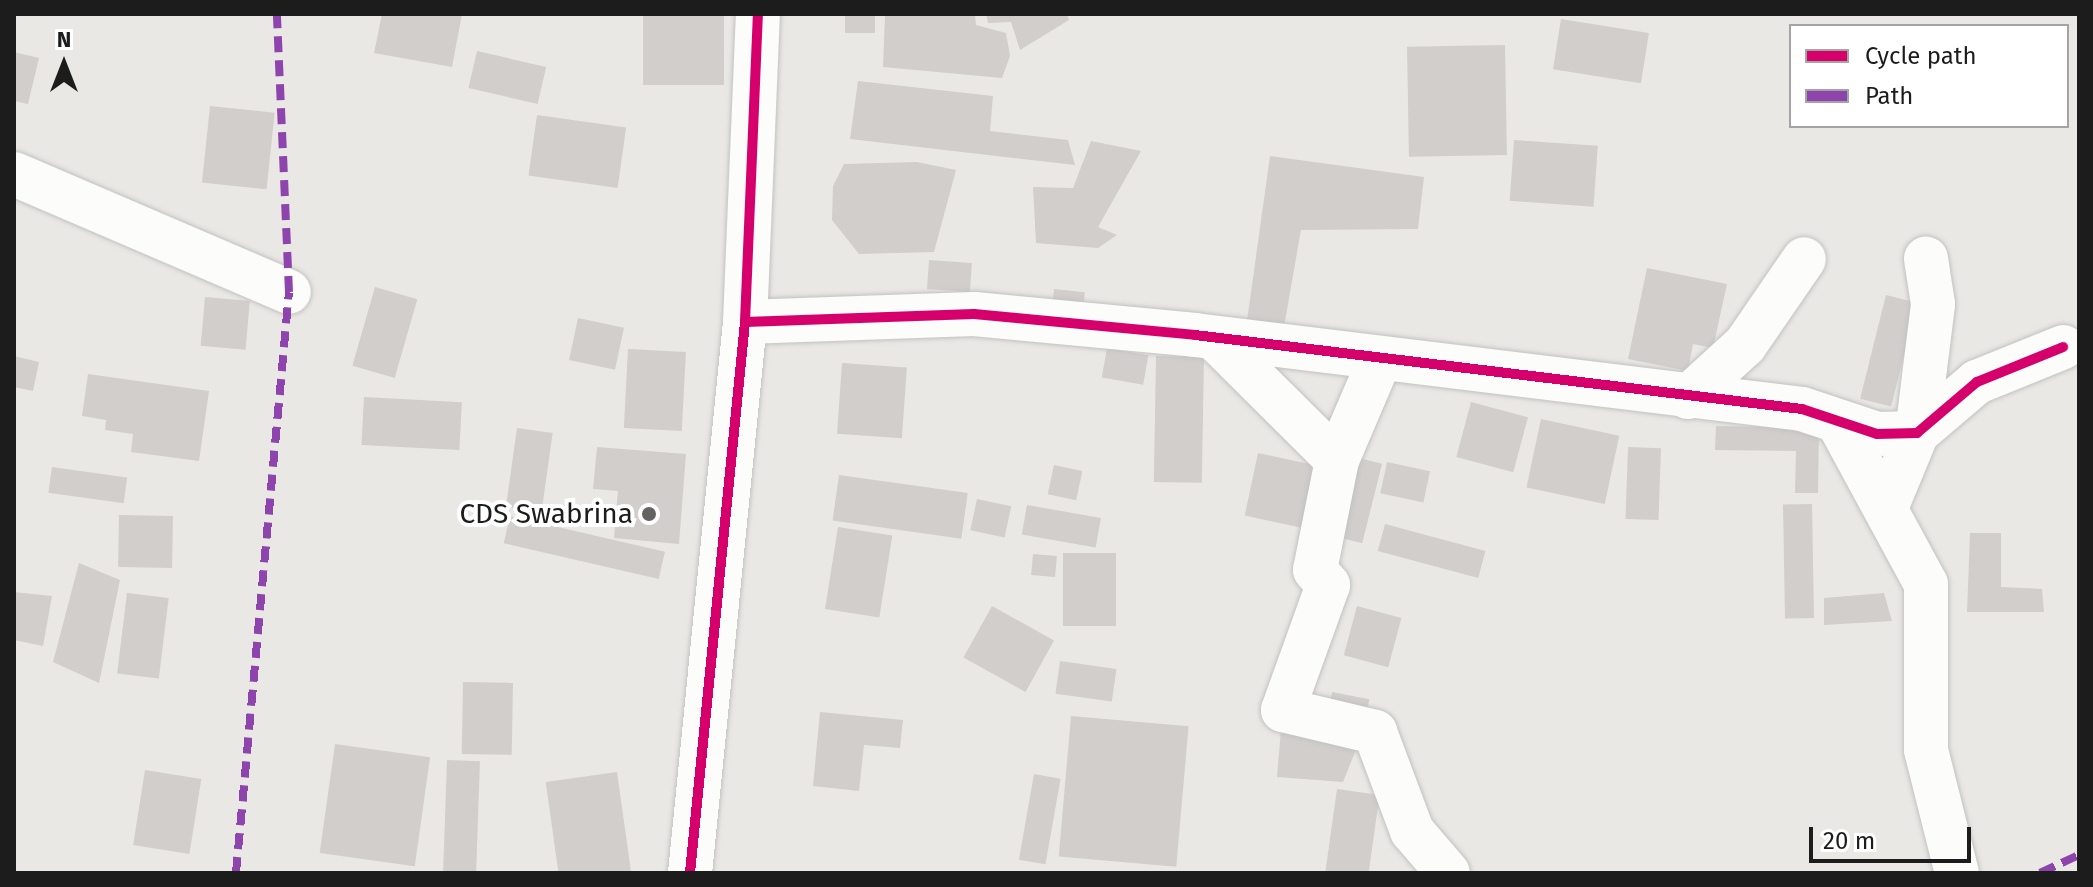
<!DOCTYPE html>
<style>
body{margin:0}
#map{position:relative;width:2093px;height:887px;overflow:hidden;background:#eae8e5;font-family:"Fira Sans",sans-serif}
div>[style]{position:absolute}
.building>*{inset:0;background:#d1cecc;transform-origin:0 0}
.roads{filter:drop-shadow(0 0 2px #c3c2c1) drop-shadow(0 0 2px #c3c2c1)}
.street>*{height:44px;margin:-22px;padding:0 22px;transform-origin:22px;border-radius:22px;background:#fcfcfb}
.quiet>*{height:8px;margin-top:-4px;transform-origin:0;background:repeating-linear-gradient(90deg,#8e44ad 0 16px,transparent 0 24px)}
.cycleway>*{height:10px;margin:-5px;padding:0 5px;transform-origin:5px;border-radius:5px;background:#d6006c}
.dots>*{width:22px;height:22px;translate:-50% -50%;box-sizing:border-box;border:4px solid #fff;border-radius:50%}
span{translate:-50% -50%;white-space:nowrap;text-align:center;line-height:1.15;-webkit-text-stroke:8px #fff;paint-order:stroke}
.poi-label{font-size:28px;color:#1c1c1c}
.right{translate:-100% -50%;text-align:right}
.frame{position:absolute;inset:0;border:16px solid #1c1c1c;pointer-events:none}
.legend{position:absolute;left:1789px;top:24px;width:280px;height:104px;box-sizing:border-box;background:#fff;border:2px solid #a4a4a4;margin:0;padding:10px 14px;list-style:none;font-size:24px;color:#1c1c1c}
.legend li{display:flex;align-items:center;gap:16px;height:40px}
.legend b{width:40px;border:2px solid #a4a4a4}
.north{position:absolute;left:24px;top:24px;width:80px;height:80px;-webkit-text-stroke:6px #fff;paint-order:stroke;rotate:0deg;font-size:22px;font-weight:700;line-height:32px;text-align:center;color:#1c1c1c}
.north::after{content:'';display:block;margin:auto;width:28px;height:36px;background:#1c1c1c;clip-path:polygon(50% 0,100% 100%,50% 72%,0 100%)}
.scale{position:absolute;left:1809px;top:827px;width:162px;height:36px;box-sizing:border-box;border:4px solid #1c1c1c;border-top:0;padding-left:10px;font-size:24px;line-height:28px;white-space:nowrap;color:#1c1c1c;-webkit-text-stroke:6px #fff;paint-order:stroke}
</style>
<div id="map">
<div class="building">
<i style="clip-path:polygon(382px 14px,462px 14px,452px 67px,374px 53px)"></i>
<i style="left:643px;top:14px;width:81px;height:71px"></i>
<i style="left:845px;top:14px;width:30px;height:19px"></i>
<i style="clip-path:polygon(885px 14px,975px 14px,976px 25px,1006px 33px,1010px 56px,1002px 78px,883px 67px)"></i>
<i style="clip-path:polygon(986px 14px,1067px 14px,1069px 20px,1020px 50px,1011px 22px,988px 23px)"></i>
<i style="left:1561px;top:19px;width:89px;height:51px;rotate:9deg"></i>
<i style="left:1505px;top:45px;width:110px;height:98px;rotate:89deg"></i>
<i style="left:477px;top:51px;width:71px;height:38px;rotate:13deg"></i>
<i style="clip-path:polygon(14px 52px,39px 58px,28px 104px,14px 101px)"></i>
<i style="clip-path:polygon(858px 81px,993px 96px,990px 131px,1068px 140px,1075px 165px,850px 139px)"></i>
<i style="left:210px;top:106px;width:65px;height:77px;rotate:6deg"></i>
<i style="left:537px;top:115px;width:90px;height:61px;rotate:8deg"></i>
<i style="left:1514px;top:140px;width:84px;height:61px;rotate:4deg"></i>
<i style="clip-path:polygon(1091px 141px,1141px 151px,1098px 227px,1117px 235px,1098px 248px,1036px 243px,1033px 187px,1073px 188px)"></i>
<i style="clip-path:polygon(1270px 156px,1424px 177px,1418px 229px,1301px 230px,1284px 327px,1247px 321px)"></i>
<i style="clip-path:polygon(917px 162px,956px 170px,934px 252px,859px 254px,832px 220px,833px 186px,844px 164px)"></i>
<i style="left:929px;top:260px;width:43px;height:29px;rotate:4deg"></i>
<i style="clip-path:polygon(1647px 268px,1727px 284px,1713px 348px,1693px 344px,1688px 371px,1628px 359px)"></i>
<i style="left:375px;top:287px;width:44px;height:82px;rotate:16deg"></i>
<i style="left:1054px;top:289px;width:31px;height:19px;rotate:6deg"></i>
<i style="left:1886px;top:295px;width:32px;height:107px;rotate:14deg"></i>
<i style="left:205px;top:297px;width:45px;height:49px;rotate:5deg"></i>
<i style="left:578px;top:318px;width:47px;height:43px;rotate:12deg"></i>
<i style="left:1107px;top:348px;width:42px;height:30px;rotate:10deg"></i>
<i style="left:628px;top:349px;width:58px;height:79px;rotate:3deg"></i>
<i style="clip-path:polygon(14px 356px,39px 362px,33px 391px,14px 387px)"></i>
<i style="left:1156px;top:356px;width:48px;height:126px;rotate:1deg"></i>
<i style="left:842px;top:363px;width:65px;height:71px;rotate:4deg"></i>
<i style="clip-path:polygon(88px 374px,209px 391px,199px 461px,131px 452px,133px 434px,105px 430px,106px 420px,82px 416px)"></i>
<i style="left:364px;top:397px;width:98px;height:48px;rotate:3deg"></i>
<i style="left:1471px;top:402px;width:59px;height:57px;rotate:15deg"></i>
<i style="left:1541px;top:419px;width:80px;height:70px;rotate:12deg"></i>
<i style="clip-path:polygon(1716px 426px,1819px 428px,1818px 493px,1795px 493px,1796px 451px,1715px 450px)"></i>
<i style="left:517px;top:428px;width:36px;height:80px;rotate:8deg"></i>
<i style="clip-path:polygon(597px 447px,686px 454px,679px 544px,614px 538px,618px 491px,593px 489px)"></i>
<i style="left:1628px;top:447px;width:33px;height:72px;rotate:2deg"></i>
<i style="left:1258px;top:453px;width:68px;height:64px;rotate:12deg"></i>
<i style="left:1351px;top:456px;width:32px;height:82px;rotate:14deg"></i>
<i style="left:1387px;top:462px;width:44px;height:32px;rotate:12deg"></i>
<i style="left:1054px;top:465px;width:29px;height:30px;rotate:12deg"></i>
<i style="left:52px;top:467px;width:76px;height:26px;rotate:8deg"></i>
<i style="left:839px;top:475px;width:130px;height:46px;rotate:8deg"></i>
<i style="left:977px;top:499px;width:35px;height:32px;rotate:12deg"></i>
<i style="left:1812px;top:504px;width:114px;height:29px;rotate:89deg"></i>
<i style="left:1027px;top:505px;width:75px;height:30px;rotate:10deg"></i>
<i style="left:119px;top:515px;width:54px;height:52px;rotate:1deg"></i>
<i style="left:510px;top:516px;width:159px;height:28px;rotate:13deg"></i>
<i style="left:1385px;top:524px;width:104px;height:28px;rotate:15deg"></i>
<i style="left:838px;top:527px;width:55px;height:83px;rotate:9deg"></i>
<i style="clip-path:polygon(1970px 533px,2001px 533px,2001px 587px,2042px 589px,2044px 612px,1967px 612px)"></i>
<i style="left:1063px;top:553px;width:53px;height:73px"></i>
<i style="left:1033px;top:554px;width:24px;height:21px;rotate:5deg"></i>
<i style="clip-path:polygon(79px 563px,120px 580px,99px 683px,53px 662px)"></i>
<i style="clip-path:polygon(14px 592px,52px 596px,43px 646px,14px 640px)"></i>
<i style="left:127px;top:593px;width:42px;height:81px;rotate:7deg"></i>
<i style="clip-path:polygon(1884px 593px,1892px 621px,1824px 625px,1824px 598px)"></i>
<i style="left:992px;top:606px;width:71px;height:59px;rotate:29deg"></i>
<i style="left:1357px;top:606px;width:46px;height:51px;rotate:15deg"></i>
<i style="left:1060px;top:661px;width:57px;height:33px;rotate:8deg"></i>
<i style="left:463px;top:682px;width:50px;height:72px;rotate:1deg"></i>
<i style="left:1332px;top:692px;width:38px;height:24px;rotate:11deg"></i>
<i style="clip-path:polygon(820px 712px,903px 720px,900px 748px,864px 745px,859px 791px,813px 786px)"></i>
<i style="left:1071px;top:716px;width:118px;height:141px;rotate:5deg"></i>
<i style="clip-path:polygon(1281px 729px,1362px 735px,1343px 782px,1277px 777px)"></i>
<i style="left:335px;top:744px;width:96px;height:110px;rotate:8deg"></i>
<i style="left:447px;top:760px;width:33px;height:113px;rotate:2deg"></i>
<i style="left:145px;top:770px;width:57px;height:76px;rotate:9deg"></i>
<i style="left:617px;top:772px;width:102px;height:72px;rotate:82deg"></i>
<i style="left:1034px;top:774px;width:27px;height:87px;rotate:10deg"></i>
<i style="left:1337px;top:789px;width:43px;height:85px;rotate:8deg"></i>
</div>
<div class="roads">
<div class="street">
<i style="left:14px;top:174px;width:299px;rotate:23.2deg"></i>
<i style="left:745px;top:322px;width:229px;rotate:-2deg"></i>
<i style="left:974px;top:314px;width:222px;rotate:5.4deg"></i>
<i style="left:1195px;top:335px;width:611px;rotate:6.95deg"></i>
<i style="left:1802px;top:409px;width:79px;rotate:18.4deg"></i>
<i style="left:1877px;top:434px;width:40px;rotate:-1.4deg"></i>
<i style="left:1917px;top:433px;width:79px;rotate:-40.4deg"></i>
<i style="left:1977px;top:382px;width:93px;rotate:-22.1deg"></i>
<i style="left:1214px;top:338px;width:173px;rotate:44.8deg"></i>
<i style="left:1337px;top:460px;width:112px;rotate:101.3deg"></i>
<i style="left:1315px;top:570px;width:20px;rotate:49deg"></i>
<i style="left:1328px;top:585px;width:133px;rotate:109.8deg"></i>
<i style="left:1283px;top:710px;width:95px;rotate:13.4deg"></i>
<i style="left:1375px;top:732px;width:106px;rotate:69.5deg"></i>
<i style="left:1412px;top:831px;width:55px;rotate:49.4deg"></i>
<i style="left:1688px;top:397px;width:77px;rotate:-42.4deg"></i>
<i style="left:1745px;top:345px;width:104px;rotate:-55.5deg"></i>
<i style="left:1838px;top:422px;width:184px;rotate:61.5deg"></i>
<i style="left:1926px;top:584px;width:166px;rotate:90deg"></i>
<i style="left:1926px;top:750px;width:127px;rotate:75.9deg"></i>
<i style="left:1337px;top:460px;width:110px;rotate:-66.9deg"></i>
<i style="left:1886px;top:508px;width:81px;rotate:-67.5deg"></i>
<i style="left:1917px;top:433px;width:130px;rotate:-82.9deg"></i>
<i style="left:1933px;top:304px;width:46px;rotate:-98.8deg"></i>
<i style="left:690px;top:873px;width:554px;rotate:-84.3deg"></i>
<i style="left:745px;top:322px;width:308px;rotate:-87.6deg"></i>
</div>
</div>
<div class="quiet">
<i style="left:236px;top:873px;width:583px;rotate:-84.79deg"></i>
<i style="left:289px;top:292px;width:278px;rotate:-92.5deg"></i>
<i style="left:2040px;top:873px;width:43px;rotate:-24.8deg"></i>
</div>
<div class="cycleway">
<i style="left:745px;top:322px;width:229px;rotate:-2deg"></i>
<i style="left:974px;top:314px;width:222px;rotate:5.4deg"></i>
<i style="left:1195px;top:335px;width:611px;rotate:6.95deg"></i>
<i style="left:1802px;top:409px;width:79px;rotate:18.4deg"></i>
<i style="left:1877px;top:434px;width:40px;rotate:-1.4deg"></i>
<i style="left:1917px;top:433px;width:79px;rotate:-40.4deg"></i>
<i style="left:1977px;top:382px;width:93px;rotate:-22.1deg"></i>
<i style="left:690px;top:873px;width:554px;rotate:-84.3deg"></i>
<i style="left:745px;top:322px;width:308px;rotate:-87.6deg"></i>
</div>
<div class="dots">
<i style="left:649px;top:514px;background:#646362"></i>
</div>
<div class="poi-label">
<span class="right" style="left:633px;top:514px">CDS Swabrina</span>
</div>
<div class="frame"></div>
<ul class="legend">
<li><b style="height:10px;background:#d6006c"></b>Cycle path</li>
<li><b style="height:10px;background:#8e44ad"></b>Path</li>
</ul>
<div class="north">N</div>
<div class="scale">20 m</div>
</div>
